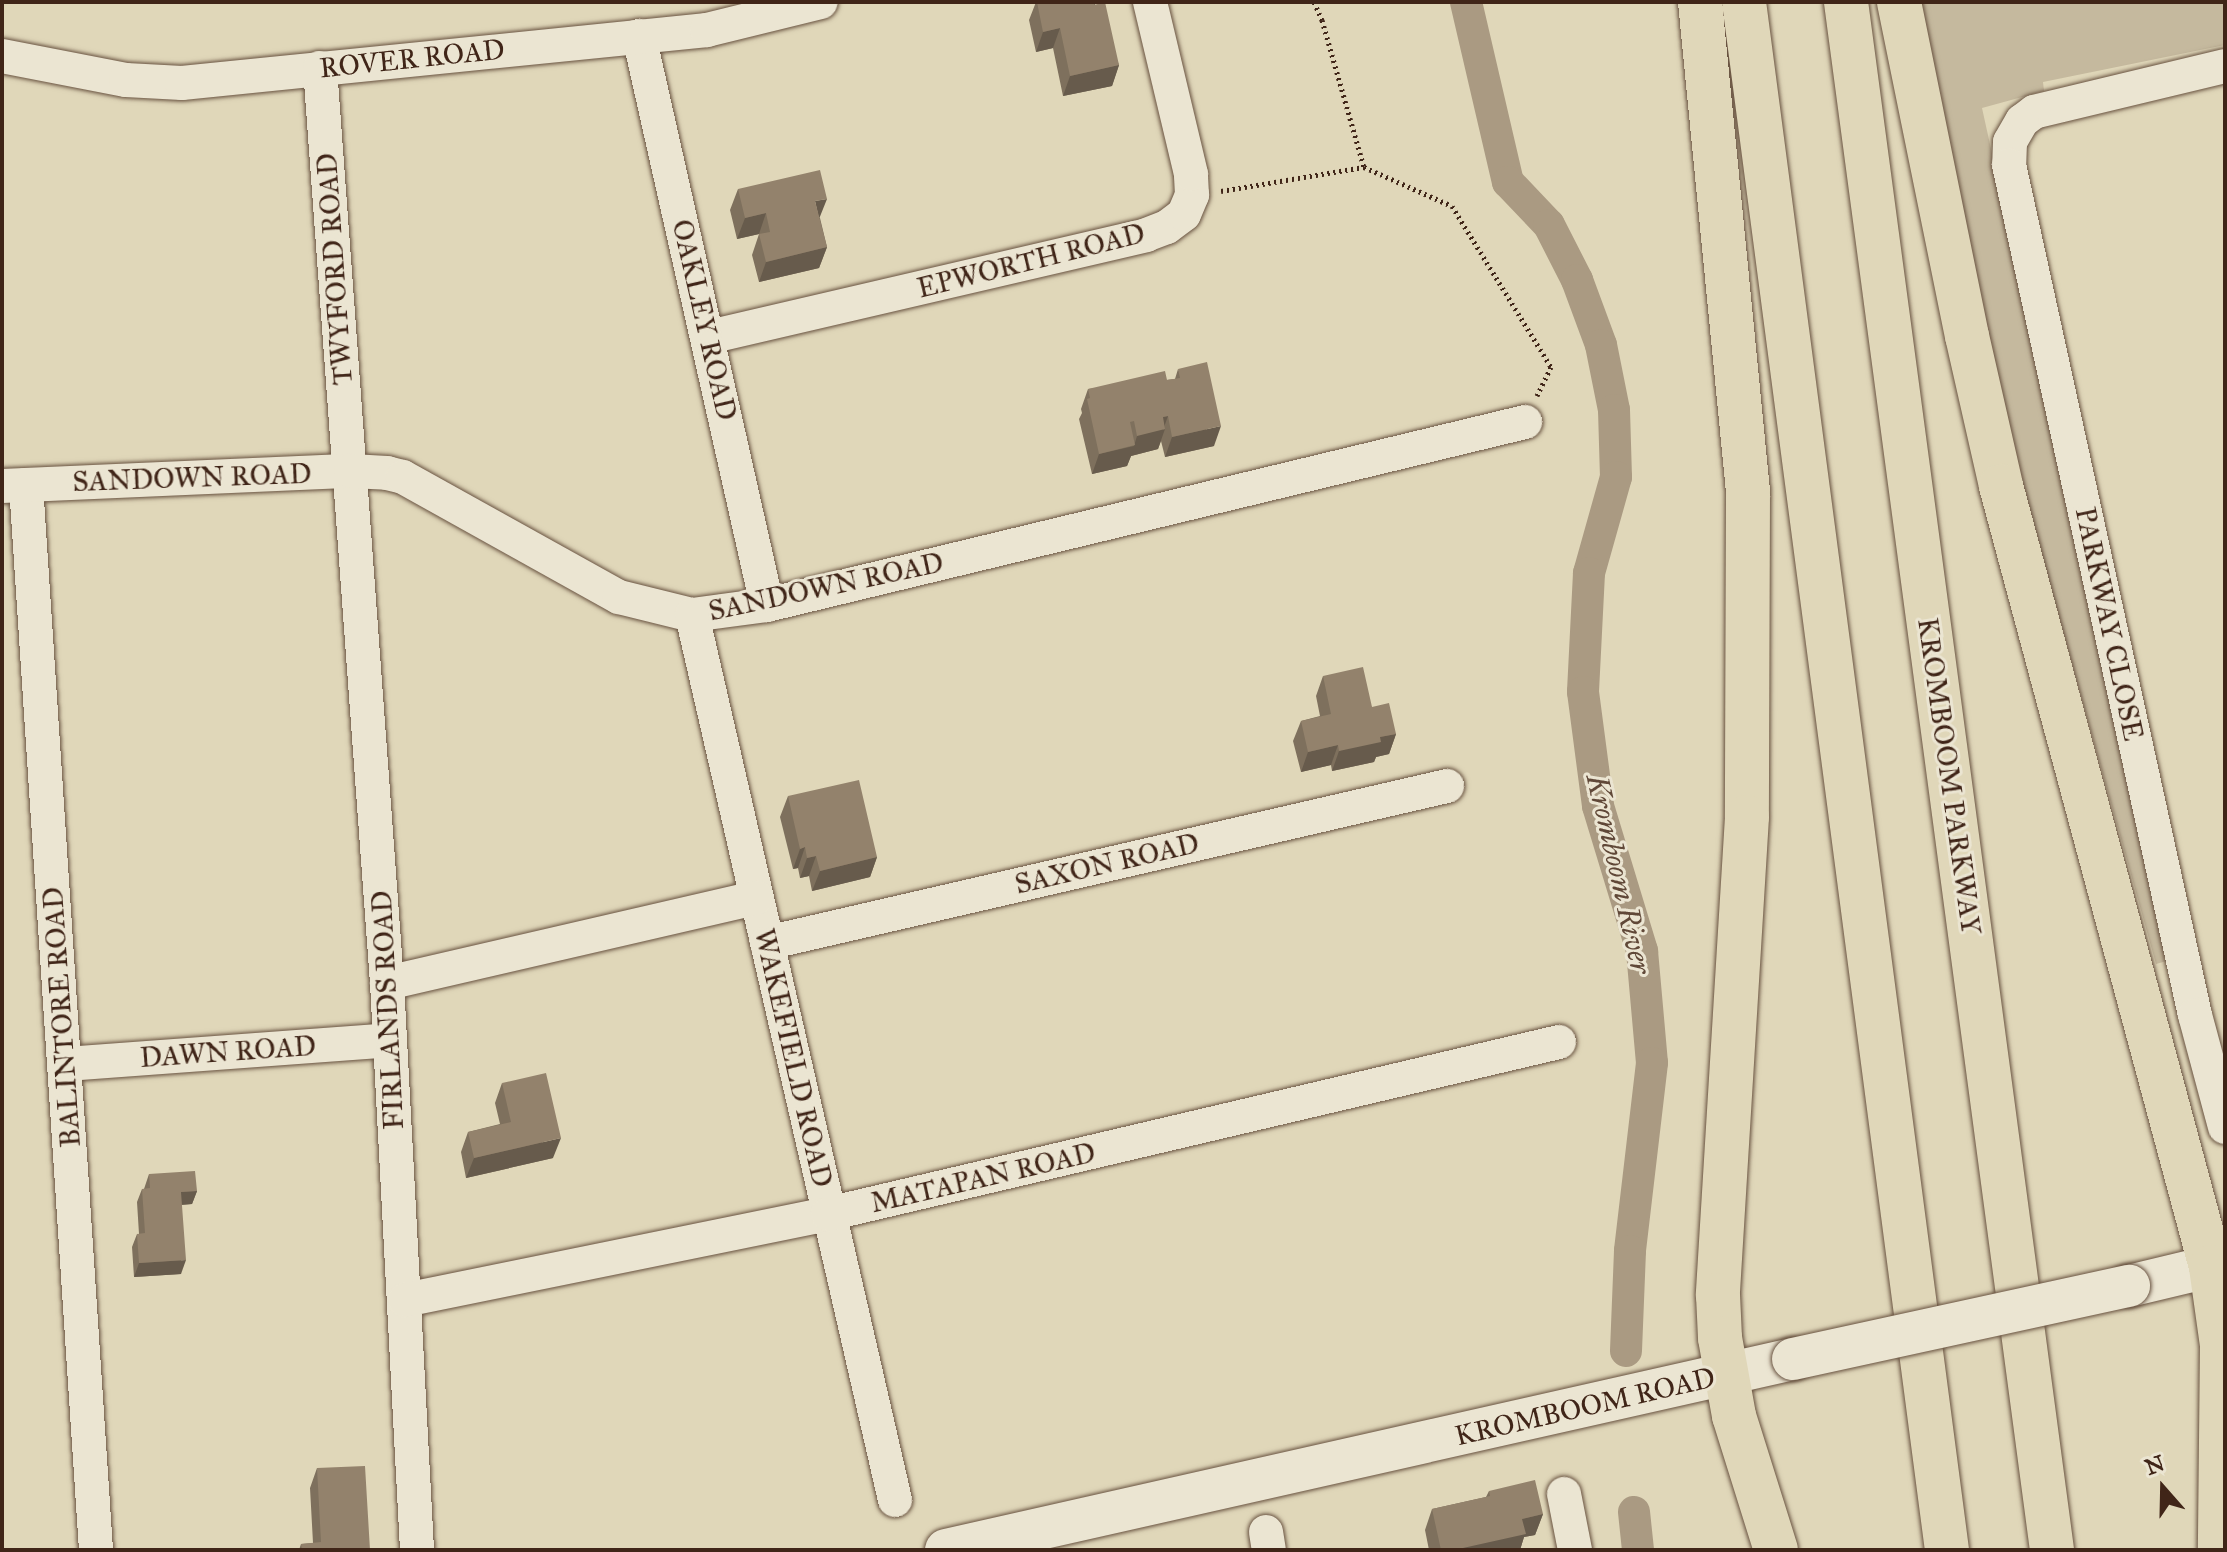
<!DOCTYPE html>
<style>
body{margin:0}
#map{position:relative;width:2227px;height:1552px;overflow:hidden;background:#e0d7b9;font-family:"IM FELL Great Primer",serif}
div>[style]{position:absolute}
.green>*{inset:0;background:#c5b99e}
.canal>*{height:32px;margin:-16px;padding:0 16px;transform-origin:16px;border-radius:16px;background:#aa9a82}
.path>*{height:5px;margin-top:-2.5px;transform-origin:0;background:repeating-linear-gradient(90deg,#402518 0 2px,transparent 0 6px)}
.roads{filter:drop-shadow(0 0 2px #685240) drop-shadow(0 0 2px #685240)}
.minor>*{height:34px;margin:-17px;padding:0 17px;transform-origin:17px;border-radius:17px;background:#ebe5d2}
.tertiary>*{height:42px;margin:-21px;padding:0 21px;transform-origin:21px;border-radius:21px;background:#ebe5d2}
.motorway>*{height:44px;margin:-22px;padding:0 22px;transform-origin:22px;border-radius:22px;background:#e0d7b9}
.bridges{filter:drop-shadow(0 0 2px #685240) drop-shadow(0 0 2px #685240)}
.tertiary-bridge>*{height:42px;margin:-21px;padding:0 21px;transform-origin:21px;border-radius:21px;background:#ebe5d2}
.wall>*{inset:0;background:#7e705d}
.shaded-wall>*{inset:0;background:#675b4c}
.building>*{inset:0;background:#93826c}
span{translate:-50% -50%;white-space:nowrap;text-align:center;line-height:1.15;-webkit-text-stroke:6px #ebe5d2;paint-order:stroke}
.street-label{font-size:28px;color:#402518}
.water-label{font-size:30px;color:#604838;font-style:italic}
.frame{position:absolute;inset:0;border:4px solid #402518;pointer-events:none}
.north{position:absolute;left:2123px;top:1448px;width:80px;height:80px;-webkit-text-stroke:6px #ebe5d2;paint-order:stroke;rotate:340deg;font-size:22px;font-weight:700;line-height:32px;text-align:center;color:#402518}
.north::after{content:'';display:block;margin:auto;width:28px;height:36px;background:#402518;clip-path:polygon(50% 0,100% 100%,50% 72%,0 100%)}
</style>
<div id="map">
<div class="green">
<i style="clip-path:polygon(1919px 2px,2225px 2px,2225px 45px,2043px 82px,2044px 91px,1982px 108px,2170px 960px,2156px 964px,2017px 466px)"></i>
</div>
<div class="canal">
<i style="left:1466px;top:2px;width:185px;rotate:76.9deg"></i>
<i style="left:1508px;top:182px;width:59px;rotate:46.4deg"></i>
<i style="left:1549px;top:225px;width:62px;rotate:63deg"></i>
<i style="left:1577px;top:280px;width:69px;rotate:69.7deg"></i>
<i style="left:1601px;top:345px;width:66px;rotate:78.7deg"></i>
<i style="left:1614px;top:410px;width:67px;rotate:88.3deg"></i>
<i style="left:1616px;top:477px;width:100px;rotate:105.7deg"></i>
<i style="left:1589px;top:573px;width:119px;rotate:92.9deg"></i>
<i style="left:1583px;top:692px;width:115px;rotate:82.5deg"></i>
<i style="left:1598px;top:806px;width:152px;rotate:73.1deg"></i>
<i style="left:1642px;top:951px;width:112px;rotate:84.9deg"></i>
<i style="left:1652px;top:1063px;width:189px;rotate:96.7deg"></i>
<i style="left:1630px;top:1251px;width:100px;rotate:92.3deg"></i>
<i style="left:1634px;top:1512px;width:38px;rotate:84deg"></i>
</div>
<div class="path">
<i style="left:1314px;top:2px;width:20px;rotate:66deg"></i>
<i style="left:1322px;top:20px;width:153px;rotate:74.1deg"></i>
<i style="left:1221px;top:191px;width:145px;rotate:-9.5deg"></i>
<i style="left:1364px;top:167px;width:96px;rotate:23.9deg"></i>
<i style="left:1452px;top:206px;width:189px;rotate:58.4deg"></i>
<i style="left:1551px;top:367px;width:32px;rotate:116deg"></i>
</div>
<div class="roads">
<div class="minor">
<i style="left:639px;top:36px;width:583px;rotate:77.32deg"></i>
<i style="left:2px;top:56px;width:126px;rotate:11deg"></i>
<i style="left:126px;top:80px;width:56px;rotate:3.1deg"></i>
<i style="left:182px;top:83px;width:528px;rotate:-5.76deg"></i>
<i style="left:707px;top:30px;width:117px;rotate:-13.8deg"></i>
<i style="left:2225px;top:66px;width:196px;rotate:166.5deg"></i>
<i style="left:2034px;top:112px;width:15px;rotate:143deg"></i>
<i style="left:2022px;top:121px;width:24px;rotate:120deg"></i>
<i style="left:2010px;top:142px;width:23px;rotate:92deg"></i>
<i style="left:2009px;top:165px;width:870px;rotate:77.66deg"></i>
<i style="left:2195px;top:1015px;width:116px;rotate:75deg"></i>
<i style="left:320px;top:68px;width:917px;rotate:85.81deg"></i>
<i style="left:387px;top:983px;width:568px;rotate:86.97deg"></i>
<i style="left:709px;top:337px;width:449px;rotate:-13.1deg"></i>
<i style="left:1146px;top:235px;width:22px;rotate:-21deg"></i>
<i style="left:1167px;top:227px;width:21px;rotate:-37deg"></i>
<i style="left:1184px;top:214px;width:21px;rotate:-67deg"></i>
<i style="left:1192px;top:195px;width:21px;rotate:-93deg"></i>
<i style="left:1191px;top:174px;width:177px;rotate:-103.4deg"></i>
<i style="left:26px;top:485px;width:1067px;rotate:86.24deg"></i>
<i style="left:2px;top:486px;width:349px;rotate:-2.5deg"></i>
<i style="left:351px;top:471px;width:36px;rotate:3deg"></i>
<i style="left:387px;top:473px;width:16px;rotate:14deg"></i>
<i style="left:403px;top:477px;width:247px;rotate:29.1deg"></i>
<i style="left:619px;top:597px;width:75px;rotate:13.9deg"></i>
<i style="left:692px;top:615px;width:76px;rotate:-7.6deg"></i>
<i style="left:767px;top:605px;width:780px;rotate:-13.57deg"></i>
<i style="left:692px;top:615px;width:908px;rotate:77.08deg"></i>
<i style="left:767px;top:943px;width:698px;rotate:-13deg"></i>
<i style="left:387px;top:983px;width:379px;rotate:-13deg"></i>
<i style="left:66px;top:1064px;width:324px;rotate:-4.2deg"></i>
<i style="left:405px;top:1300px;width:432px;rotate:-11.5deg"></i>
<i style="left:828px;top:1214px;width:751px;rotate:-13.24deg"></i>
<i style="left:1564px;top:1494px;width:57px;rotate:78.9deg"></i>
<i style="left:1266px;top:1532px;width:18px;rotate:81deg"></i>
</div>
<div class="tertiary">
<i style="left:2129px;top:1286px;width:99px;rotate:-13.5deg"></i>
<i style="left:946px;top:1550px;width:868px;rotate:-12.71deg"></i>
</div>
<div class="motorway">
<i style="left:1700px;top:2px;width:494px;rotate:84.4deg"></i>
<i style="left:1748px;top:494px;width:323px;rotate:90.2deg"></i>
<i style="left:1747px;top:817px;width:479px;rotate:93.5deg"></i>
<i style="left:1718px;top:1295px;width:43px;rotate:87.3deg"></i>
<i style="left:1720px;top:1338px;width:79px;rotate:79.8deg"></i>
<i style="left:1734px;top:1416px;width:140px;rotate:72.6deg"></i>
<i style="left:1744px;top:2px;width:1561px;rotate:82.53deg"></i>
<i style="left:1846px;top:2px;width:1562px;rotate:82.42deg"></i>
<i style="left:1899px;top:2px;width:341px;rotate:78.5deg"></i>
<i style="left:1967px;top:336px;width:154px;rotate:77.2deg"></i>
<i style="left:2001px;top:486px;width:809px;rotate:74.95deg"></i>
<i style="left:2211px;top:1267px;width:79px;rotate:82deg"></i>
<i style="left:2222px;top:1345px;width:205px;rotate:90.6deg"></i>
</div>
</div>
<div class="bridges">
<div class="tertiary-bridge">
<i style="left:1793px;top:1359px;width:344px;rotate:-12.3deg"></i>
</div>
</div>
<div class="wall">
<i style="clip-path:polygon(1036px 2px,1094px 2px,1119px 65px,1112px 86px,1063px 96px,1053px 48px,1036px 52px,1029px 20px)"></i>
<i style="clip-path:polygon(738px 189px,820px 218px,827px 247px,819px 268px,759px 282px,752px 255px,759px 234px,737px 239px,730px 210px)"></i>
<i style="clip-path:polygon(1178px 369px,1214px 446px,1165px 457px,1161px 441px,1158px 449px,1131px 456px,1127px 466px,1092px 474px,1079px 419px,1082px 413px,1081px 409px,1088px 389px,1175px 379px)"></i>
<i style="clip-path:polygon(1323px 676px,1372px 707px,1396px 734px,1389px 754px,1376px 757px,1374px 762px,1332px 771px,1331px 765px,1301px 772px,1293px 741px,1301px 721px,1320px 716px,1316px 696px)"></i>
<i style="clip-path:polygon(788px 796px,877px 857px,870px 877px,812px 891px,809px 876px,800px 878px,798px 868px,793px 869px,780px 817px)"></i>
<i style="clip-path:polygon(502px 1083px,553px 1158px,466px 1178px,461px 1152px,468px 1132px,500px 1124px,495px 1103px)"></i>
<i style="clip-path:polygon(149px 1174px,197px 1191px,192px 1204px,182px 1205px,181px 1274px,134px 1277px,132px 1247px,137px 1234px,139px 1234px,137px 1202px,142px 1189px,144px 1189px)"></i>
<i style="clip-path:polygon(317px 1468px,370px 1550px,299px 1550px,301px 1544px,313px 1543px,310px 1488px)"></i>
<i style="clip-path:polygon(1489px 1491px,1543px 1514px,1535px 1535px,1524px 1537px,1520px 1550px,1429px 1550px,1425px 1530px,1432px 1509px,1486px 1497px)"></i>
</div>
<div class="shaded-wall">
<i style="clip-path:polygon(457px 2px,478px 2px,456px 4px)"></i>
<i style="clip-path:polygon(1060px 28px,1053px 48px,1036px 52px,1043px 32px)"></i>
<i style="clip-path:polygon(1119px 65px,1112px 86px,1063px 96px,1070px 76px)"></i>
<i style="clip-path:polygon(827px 199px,819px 219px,815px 201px)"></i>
<i style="clip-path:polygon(766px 213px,759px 234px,737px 239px,745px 218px)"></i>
<i style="clip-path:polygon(827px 247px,819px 268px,759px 282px,766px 262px)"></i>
<i style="clip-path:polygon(1168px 416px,1163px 430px,1165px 429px,1158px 449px,1131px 456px,1127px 466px,1092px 474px,1099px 454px,1134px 446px,1137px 436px,1163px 417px)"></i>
<i style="clip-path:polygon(1221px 426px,1214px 446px,1165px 457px,1172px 437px)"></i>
<i style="clip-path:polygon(1396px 734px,1389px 754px,1376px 757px,1374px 762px,1332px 771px,1339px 751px,1380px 737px)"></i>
<i style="clip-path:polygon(1338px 745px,1331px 765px,1301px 772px,1308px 752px)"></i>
<i style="clip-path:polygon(805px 847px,798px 868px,793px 869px,800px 849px)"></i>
<i style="clip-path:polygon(816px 856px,809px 876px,800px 878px,807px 858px)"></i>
<i style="clip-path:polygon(877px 857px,870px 877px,812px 891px,820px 871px)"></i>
<i style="clip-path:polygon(561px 1138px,553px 1158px,466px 1178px,474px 1158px)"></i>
<i style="clip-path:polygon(197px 1191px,192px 1204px,176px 1205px,181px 1192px)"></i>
<i style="clip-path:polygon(186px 1260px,181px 1274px,134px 1277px,139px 1263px)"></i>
<i style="clip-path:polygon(1543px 1514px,1535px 1535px,1524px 1537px,1520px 1550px,1454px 1550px,1522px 1519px)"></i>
</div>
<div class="building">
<i style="clip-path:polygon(1037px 2px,1094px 2px,1094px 5px,1105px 2px,1119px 65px,1070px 76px,1060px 28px,1043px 32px)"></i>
<i style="clip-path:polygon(820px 170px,827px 199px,815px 201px,827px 247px,766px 262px,759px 234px,770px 232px,766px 213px,745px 218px,738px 189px)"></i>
<i style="clip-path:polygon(1207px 362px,1221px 426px,1172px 437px,1168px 416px,1163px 417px,1165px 429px,1137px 436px,1134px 421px,1130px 422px,1135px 445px,1099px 454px,1087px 399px,1090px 398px,1088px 389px,1165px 371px,1167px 380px,1180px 378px,1178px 369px)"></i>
<i style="clip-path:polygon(1363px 667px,1372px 707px,1389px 703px,1396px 734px,1380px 737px,1381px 742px,1339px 751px,1338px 745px,1308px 752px,1301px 721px,1331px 714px,1323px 676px)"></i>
<i style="clip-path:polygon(859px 780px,877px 857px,820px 871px,816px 856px,807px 858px,805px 847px,800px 849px,788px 796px)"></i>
<i style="clip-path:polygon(546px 1073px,561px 1138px,474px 1158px,468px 1132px,511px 1122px,502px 1083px)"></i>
<i style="clip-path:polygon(195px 1171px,197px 1191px,181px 1192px,186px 1260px,139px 1263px,137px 1234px,145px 1233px,142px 1189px,150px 1188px,149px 1174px)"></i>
<i style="clip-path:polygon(365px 1466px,370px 1550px,302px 1550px,301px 1544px,321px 1542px,317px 1468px)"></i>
<i style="clip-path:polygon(1535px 1480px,1543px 1514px,1522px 1519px,1526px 1534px,1454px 1550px,1441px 1550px,1432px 1509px,1490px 1496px,1489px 1491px)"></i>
</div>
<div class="street-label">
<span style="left:412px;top:59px;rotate:-6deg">ROVER ROAD</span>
<span style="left:1031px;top:261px;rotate:-14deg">EPWORTH ROAD</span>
<span style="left:335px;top:269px;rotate:-94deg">TWYFORD ROAD</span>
<span style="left:704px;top:320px;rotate:77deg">OAKLEY ROAD</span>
<span style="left:192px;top:478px;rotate:-2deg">SANDOWN ROAD</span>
<span style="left:826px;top:587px;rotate:-12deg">SANDOWN ROAD</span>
<span style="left:2109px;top:624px;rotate:78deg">PARKWAY CLOSE</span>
<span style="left:1949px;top:776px;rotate:82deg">KROMBOOM PARKWAY</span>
<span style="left:1107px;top:864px;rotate:-13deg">SAXON ROAD</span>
<span style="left:388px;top:1010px;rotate:-93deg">FIRLANDS ROAD</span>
<span style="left:62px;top:1017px;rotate:-94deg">BALINTORE ROAD</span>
<span style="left:228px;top:1052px;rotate:-4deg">DAWN ROAD</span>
<span style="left:793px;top:1058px;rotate:77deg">WAKEFIELD ROAD</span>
<span style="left:983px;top:1178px;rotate:-13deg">MATAPAN ROAD</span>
<span style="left:1585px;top:1407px;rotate:-13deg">KROMBOOM ROAD</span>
</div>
<div class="water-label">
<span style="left:1619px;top:874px;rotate:77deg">Kromboom River</span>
</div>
<div class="frame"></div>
<div class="north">N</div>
</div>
